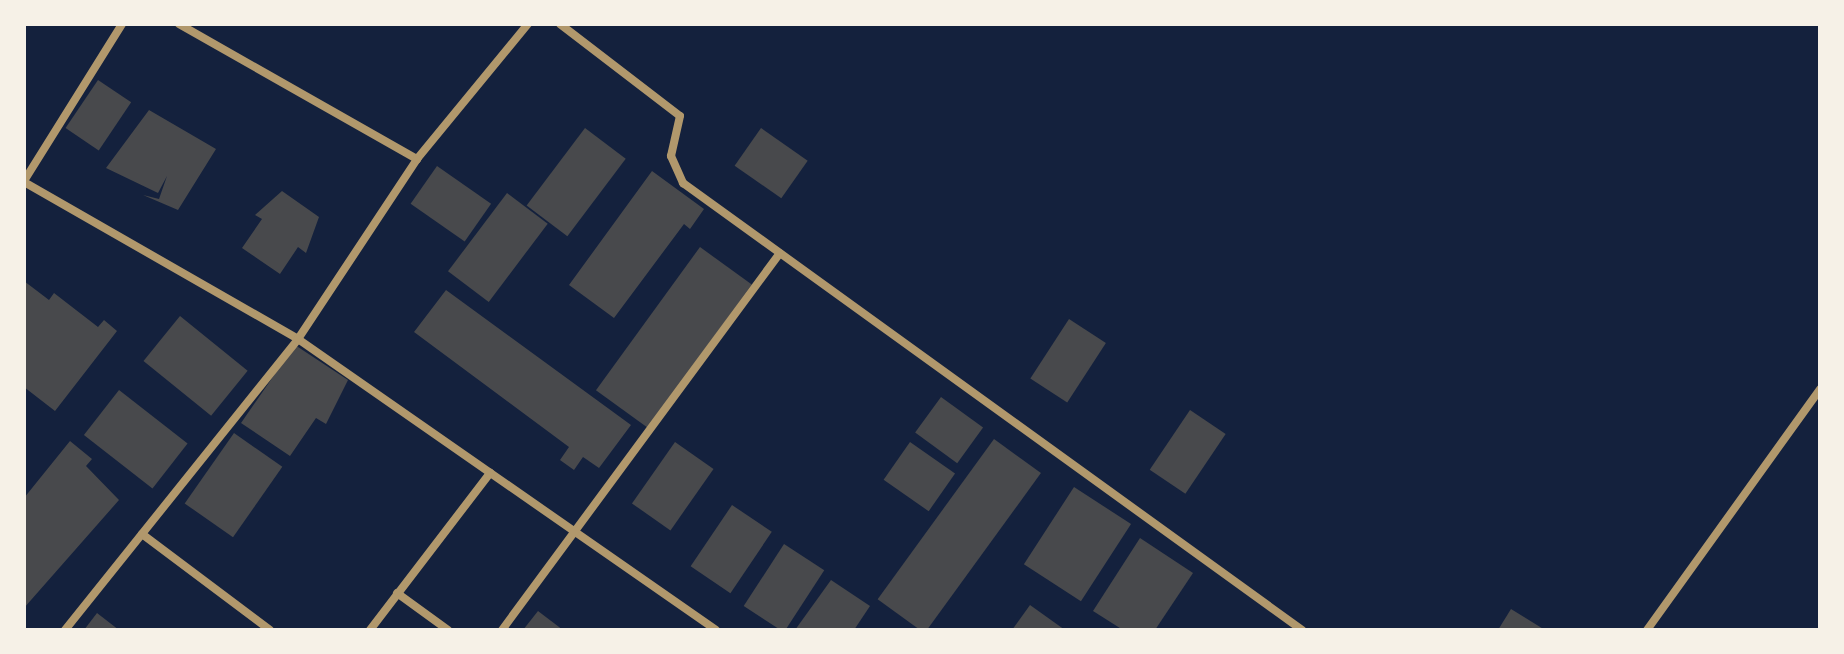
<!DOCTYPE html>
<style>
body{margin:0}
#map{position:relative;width:1844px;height:654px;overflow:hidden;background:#14213d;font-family:Manrope,sans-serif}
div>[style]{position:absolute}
.building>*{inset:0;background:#48494c;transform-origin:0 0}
.minor>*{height:8px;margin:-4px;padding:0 4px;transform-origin:4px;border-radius:4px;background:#b1986c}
span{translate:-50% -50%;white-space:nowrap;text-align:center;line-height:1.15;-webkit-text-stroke:7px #f6f1e7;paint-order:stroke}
.frame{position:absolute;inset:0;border:26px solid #f6f1e7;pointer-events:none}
</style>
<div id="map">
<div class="building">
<i style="left:98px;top:80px;width:40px;height:58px;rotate:34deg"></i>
<i style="clip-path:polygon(149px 110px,216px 149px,178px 210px,143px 195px,159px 199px,167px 176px,158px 193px,106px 168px)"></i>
<i style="left:585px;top:128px;width:51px;height:97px;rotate:37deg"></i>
<i style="left:761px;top:128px;width:57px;height:46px;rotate:35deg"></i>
<i style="left:437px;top:166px;width:66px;height:46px;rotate:35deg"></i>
<i style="clip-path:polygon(652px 171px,704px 209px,690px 229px,684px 224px,614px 318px,569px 285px)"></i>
<i style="clip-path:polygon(282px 191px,319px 217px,306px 253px,298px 247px,280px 274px,242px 248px,262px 219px,255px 215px)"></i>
<i style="left:507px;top:193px;width:51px;height:98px;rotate:37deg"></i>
<i style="left:700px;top:247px;width:64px;height:177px;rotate:36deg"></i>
<i style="clip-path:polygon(24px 281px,49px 300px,54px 293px,98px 327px,104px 320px,117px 331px,55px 411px,24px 387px)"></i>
<i style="clip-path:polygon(446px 290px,631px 425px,599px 468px,583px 457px,574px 470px,560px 460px,569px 447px,414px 332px)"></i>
<i style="left:180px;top:316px;width:87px;height:58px;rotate:39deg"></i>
<i style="left:1069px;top:319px;width:44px;height:71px;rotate:33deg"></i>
<i style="clip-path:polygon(295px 345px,348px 380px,326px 424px,316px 418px,290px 456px,241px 423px)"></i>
<i style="left:119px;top:390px;width:87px;height:57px;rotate:38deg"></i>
<i style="left:941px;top:397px;width:52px;height:44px;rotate:36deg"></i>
<i style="left:1190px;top:410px;width:43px;height:72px;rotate:34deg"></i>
<i style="left:234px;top:433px;width:59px;height:86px;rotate:35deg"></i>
<i style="left:994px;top:439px;width:58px;height:198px;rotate:36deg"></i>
<i style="clip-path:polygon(70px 441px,92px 459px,86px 466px,119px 500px,24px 608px,24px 498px)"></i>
<i style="left:675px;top:442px;width:47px;height:75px;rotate:35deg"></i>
<i style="left:910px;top:442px;width:55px;height:46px;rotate:35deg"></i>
<i style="left:1074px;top:487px;width:68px;height:92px;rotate:33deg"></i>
<i style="left:732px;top:505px;width:48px;height:74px;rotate:34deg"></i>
<i style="clip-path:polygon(1140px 538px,1193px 573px,1155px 630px,1123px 630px,1093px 611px)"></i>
<i style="left:784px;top:544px;width:48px;height:74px;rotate:33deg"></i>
<i style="clip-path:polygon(831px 580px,870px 606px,854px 630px,795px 630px)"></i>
<i style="clip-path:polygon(1030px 605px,1065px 630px,1012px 630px)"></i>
<i style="clip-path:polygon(1511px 609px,1545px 630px,1498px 630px)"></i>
<i style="clip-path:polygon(538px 611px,563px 630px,523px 630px)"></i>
<i style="clip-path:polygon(97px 613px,119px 630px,84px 630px)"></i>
</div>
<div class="minor">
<i style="left:179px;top:24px;width:274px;rotate:29.6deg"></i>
<i style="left:560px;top:24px;width:151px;rotate:37.5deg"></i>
<i style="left:680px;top:116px;width:41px;rotate:102.7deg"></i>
<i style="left:671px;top:156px;width:30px;rotate:66deg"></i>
<i style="left:683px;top:183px;width:764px;rotate:35.83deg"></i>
<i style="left:24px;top:181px;width:185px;rotate:-58deg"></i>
<i style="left:24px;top:182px;width:316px;rotate:29.8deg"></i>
<i style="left:298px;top:339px;width:216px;rotate:-56.5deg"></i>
<i style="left:417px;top:159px;width:175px;rotate:-50.6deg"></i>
<i style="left:142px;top:534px;width:160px;rotate:36.9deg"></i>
<i style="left:397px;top:593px;width:63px;rotate:36deg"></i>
<i style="left:65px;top:630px;width:373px;rotate:-51.3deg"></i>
<i style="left:298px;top:339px;width:509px;rotate:34.84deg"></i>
<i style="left:370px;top:630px;width:198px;rotate:-52.6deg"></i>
<i style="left:502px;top:630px;width:468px;rotate:-53.6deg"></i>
<i style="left:1647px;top:630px;width:297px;rotate:-54.3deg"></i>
</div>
<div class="frame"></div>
</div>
